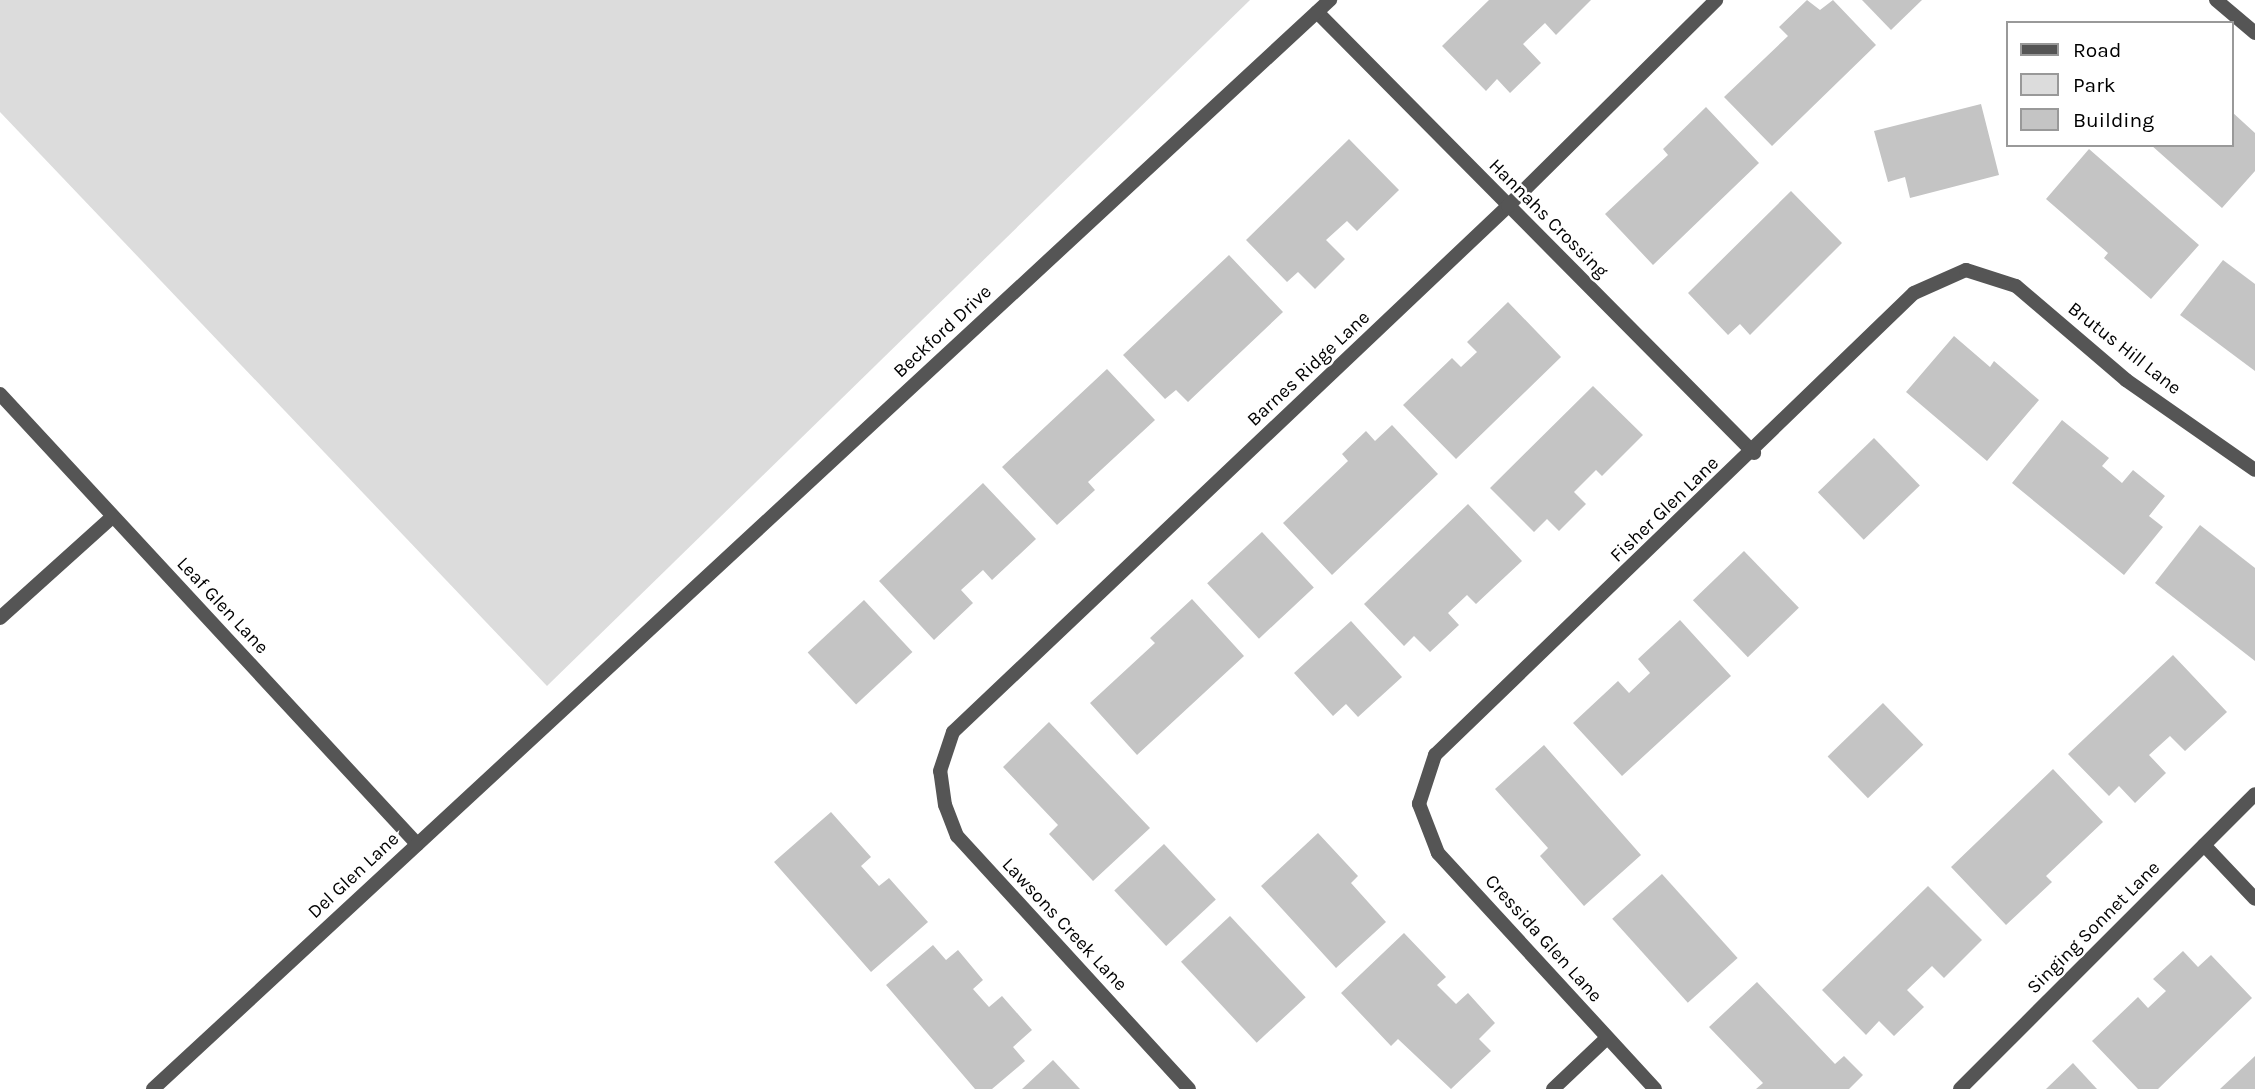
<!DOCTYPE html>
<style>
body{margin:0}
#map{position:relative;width:2255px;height:1089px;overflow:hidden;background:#fff;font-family:Karla,sans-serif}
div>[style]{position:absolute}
.green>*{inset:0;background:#dcdcdc}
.building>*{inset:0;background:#c4c4c4;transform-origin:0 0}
.minor>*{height:14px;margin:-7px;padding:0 7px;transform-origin:7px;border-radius:7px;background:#555}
span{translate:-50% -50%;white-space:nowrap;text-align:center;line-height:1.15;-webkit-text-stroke:5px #fff;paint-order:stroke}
.street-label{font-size:19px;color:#000}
.legend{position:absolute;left:2006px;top:21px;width:228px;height:126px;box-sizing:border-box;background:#fff;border:2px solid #999;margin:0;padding:9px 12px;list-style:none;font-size:21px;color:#000}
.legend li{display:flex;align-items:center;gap:14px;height:35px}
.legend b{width:35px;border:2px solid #999}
</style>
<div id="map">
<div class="green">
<i style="clip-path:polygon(0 0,1250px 0,547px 686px,0 112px)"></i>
</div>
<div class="building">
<i style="clip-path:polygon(1489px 0,1591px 0,1556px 35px,1545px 23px,1523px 44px,1541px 63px,1510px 93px,1497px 79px,1486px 91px,1442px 46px)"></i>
<i style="clip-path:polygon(1807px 0,1820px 10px,1833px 0,1876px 45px,1772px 146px,1724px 97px,1788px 36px,1779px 27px)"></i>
<i style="clip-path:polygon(1862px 0,1922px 0,1891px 30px)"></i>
<i style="clip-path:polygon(1981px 104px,1999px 175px,1910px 198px,1905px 177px,1888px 182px,1874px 131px)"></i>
<i style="clip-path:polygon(1706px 107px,1759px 163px,1653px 265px,1605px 214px,1668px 155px,1663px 149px)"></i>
<i style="clip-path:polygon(2232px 112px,2255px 133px,2255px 171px,2222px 208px,2151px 145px,2232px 145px)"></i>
<i style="clip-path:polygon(1349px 139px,1399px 190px,1357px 231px,1347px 221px,1326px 240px,1345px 259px,1315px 289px,1298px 272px,1287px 282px,1246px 240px)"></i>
<i style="clip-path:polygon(2089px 149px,2199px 245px,2151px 299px,2104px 258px,2108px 253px,2046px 199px)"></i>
<i style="clip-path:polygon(1791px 191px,1842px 243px,1750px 335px,1740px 324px,1728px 335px,1688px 293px)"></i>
<i style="clip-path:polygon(1229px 255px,1283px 312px,1188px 402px,1176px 390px,1165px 399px,1123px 355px)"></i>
<i style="clip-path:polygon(2223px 260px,2255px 284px,2255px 371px,2180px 315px)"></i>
<i style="clip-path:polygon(1508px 302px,1561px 357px,1456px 459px,1403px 405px,1452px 358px,1461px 367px,1477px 352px,1467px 342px)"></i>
<i style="clip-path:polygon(1954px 336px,1990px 367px,1994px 361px,2039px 400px,1987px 461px,1906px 392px)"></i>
<i style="clip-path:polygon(1107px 369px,1155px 420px,1088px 482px,1095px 490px,1057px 525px,1002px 467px)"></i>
<i style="clip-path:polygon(1593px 386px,1643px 435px,1602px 476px,1596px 470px,1574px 492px,1586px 504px,1559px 531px,1547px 519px,1534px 532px,1490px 488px)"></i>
<i style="clip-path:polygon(2062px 420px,2109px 458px,2102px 466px,2122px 483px,2133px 470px,2165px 496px,2149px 516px,2163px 527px,2124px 575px,2012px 483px)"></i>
<i style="clip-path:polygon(1392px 425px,1438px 474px,1332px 575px,1283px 523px,1348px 461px,1342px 454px,1366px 431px,1375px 441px)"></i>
<i style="left:1874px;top:438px;width:66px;height:78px;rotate:46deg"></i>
<i style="clip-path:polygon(983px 483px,1036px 539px,992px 580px,983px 570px,961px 590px,973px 603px,934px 640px,879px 581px)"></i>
<i style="clip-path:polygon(1468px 504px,1522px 561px,1476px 604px,1467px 595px,1448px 613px,1459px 625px,1430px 652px,1414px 636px,1404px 646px,1364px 604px)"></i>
<i style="clip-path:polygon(2200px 525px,2255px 568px,2255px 661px,2155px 583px)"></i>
<i style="left:1262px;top:532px;width:76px;height:75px;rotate:47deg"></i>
<i style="left:1744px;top:551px;width:79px;height:71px;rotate:46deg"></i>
<i style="clip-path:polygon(1192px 599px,1244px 656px,1137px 755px,1090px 703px,1155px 643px,1150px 638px)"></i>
<i style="left:864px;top:600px;width:71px;height:77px;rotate:47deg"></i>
<i style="clip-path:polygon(1680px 620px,1731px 676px,1622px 776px,1573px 723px,1618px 681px,1629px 693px,1650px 673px,1638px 659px)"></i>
<i style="clip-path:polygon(1351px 621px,1402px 677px,1358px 717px,1346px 704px,1333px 716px,1294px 673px)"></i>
<i style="clip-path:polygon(2173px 655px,2227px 712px,2185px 751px,2170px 736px,2149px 755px,2166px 773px,2135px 803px,2119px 786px,2109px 796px,2068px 754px)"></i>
<i style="left:1883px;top:703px;width:58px;height:77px;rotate:46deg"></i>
<i style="clip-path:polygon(1049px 722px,1150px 828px,1093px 881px,1049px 834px,1058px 825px,1003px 767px)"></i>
<i style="clip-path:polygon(1544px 745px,1641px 855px,1584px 906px,1540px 856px,1548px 848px,1495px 789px)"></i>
<i style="clip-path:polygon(2053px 769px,2103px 822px,2046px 876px,2052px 882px,2006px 925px,1951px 867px)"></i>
<i style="clip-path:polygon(831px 812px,871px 857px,861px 866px,879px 886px,889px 878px,928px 922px,871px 972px,774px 862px)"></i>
<i style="clip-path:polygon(1318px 833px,1358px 876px,1351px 883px,1386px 922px,1336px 968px,1261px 886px)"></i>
<i style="left:1164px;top:844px;width:76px;height:68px;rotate:47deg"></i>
<i style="left:1662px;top:874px;width:113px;height:67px;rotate:48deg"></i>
<i style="clip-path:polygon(1928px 886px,1982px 940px,1944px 978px,1932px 966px,1907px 990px,1924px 1007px,1894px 1036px,1879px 1021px,1866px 1035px,1822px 990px)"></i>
<i style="left:1230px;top:916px;width:111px;height:67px;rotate:47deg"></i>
<i style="clip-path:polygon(1404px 933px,1446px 977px,1437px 985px,1456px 1004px,1468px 993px,1495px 1023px,1479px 1039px,1491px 1051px,1451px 1089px,1398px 1039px,1391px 1046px,1341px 993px)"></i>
<i style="clip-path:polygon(933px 945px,946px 960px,958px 950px,983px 980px,973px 989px,989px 1007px,1002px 996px,1032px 1030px,1013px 1047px,1025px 1061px,992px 1089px,975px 1089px,886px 985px)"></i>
<i style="clip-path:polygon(2183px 951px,2198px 967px,2211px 955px,2252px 998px,2158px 1089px,2138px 1089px,2092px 1041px,2138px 997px,2148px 1008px,2166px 991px,2153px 979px)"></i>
<i style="clip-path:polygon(1757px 982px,1835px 1064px,1844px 1056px,1863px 1075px,1849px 1089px,1756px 1089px,1763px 1083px,1709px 1027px)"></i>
<i style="clip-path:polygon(2255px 1056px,2255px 1089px,2220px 1089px)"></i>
<i style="clip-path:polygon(1053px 1060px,1080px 1089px,1022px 1089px)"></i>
<i style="clip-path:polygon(2073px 1063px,2097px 1089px,2046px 1089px)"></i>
</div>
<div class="minor">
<i style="left:2216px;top:0;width:51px;rotate:40.2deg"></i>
<i style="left:1317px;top:12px;width:621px;rotate:45.26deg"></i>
<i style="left:0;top:394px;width:614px;rotate:47.18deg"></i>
<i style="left:0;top:618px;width:151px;rotate:-42deg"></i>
<i style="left:2204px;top:845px;width:74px;rotate:46.6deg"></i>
<i style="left:153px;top:1089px;width:1604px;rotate:-42.78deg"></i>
<i style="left:1189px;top:1089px;width:343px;rotate:-132.5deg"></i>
<i style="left:957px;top:836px;width:33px;rotate:-111deg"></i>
<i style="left:945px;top:805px;width:34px;rotate:-98deg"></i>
<i style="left:940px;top:771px;width:41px;rotate:-71.6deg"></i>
<i style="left:953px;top:732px;width:765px;rotate:-43.46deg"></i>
<i style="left:1508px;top:206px;width:293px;rotate:-44.7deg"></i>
<i style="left:1553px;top:1089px;width:74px;rotate:-43.4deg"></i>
<i style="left:1655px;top:1089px;width:321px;rotate:-132.6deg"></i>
<i style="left:1438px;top:853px;width:53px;rotate:-111.2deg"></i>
<i style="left:1419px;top:804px;width:52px;rotate:-71.9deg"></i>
<i style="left:1435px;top:755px;width:665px;rotate:-43.97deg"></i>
<i style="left:1914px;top:293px;width:57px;rotate:-23.9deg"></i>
<i style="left:1966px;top:270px;width:52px;rotate:17.7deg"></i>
<i style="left:2016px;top:286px;width:145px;rotate:40.5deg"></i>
<i style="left:2126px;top:380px;width:157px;rotate:34.9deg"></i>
<i style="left:1960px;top:1089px;width:417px;rotate:-45deg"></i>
</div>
<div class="street-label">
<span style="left:1548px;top:219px;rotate:45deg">Hannahs Crossing</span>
<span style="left:943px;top:332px;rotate:-43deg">Beckford Drive</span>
<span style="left:2124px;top:349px;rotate:38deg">Brutus Hill Lane</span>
<span style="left:1309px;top:369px;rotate:-43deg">Barnes Ridge Lane</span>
<span style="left:1665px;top:510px;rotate:-44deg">Fisher Glen Lane</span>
<span style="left:222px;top:606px;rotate:47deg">Leaf Glen Lane</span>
<span style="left:354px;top:876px;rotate:-43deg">Del Glen Lane</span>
<span style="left:1064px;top:925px;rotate:47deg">Lawsons Creek Lane</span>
<span style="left:2094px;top:928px;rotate:-45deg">Singing Sonnet Lane</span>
<span style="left:1543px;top:939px;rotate:48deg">Cressida Glen Lane</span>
</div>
<ul class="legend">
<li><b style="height:9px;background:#555"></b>Road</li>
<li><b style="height:19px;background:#dcdcdc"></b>Park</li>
<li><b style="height:19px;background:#c4c4c4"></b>Building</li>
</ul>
</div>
